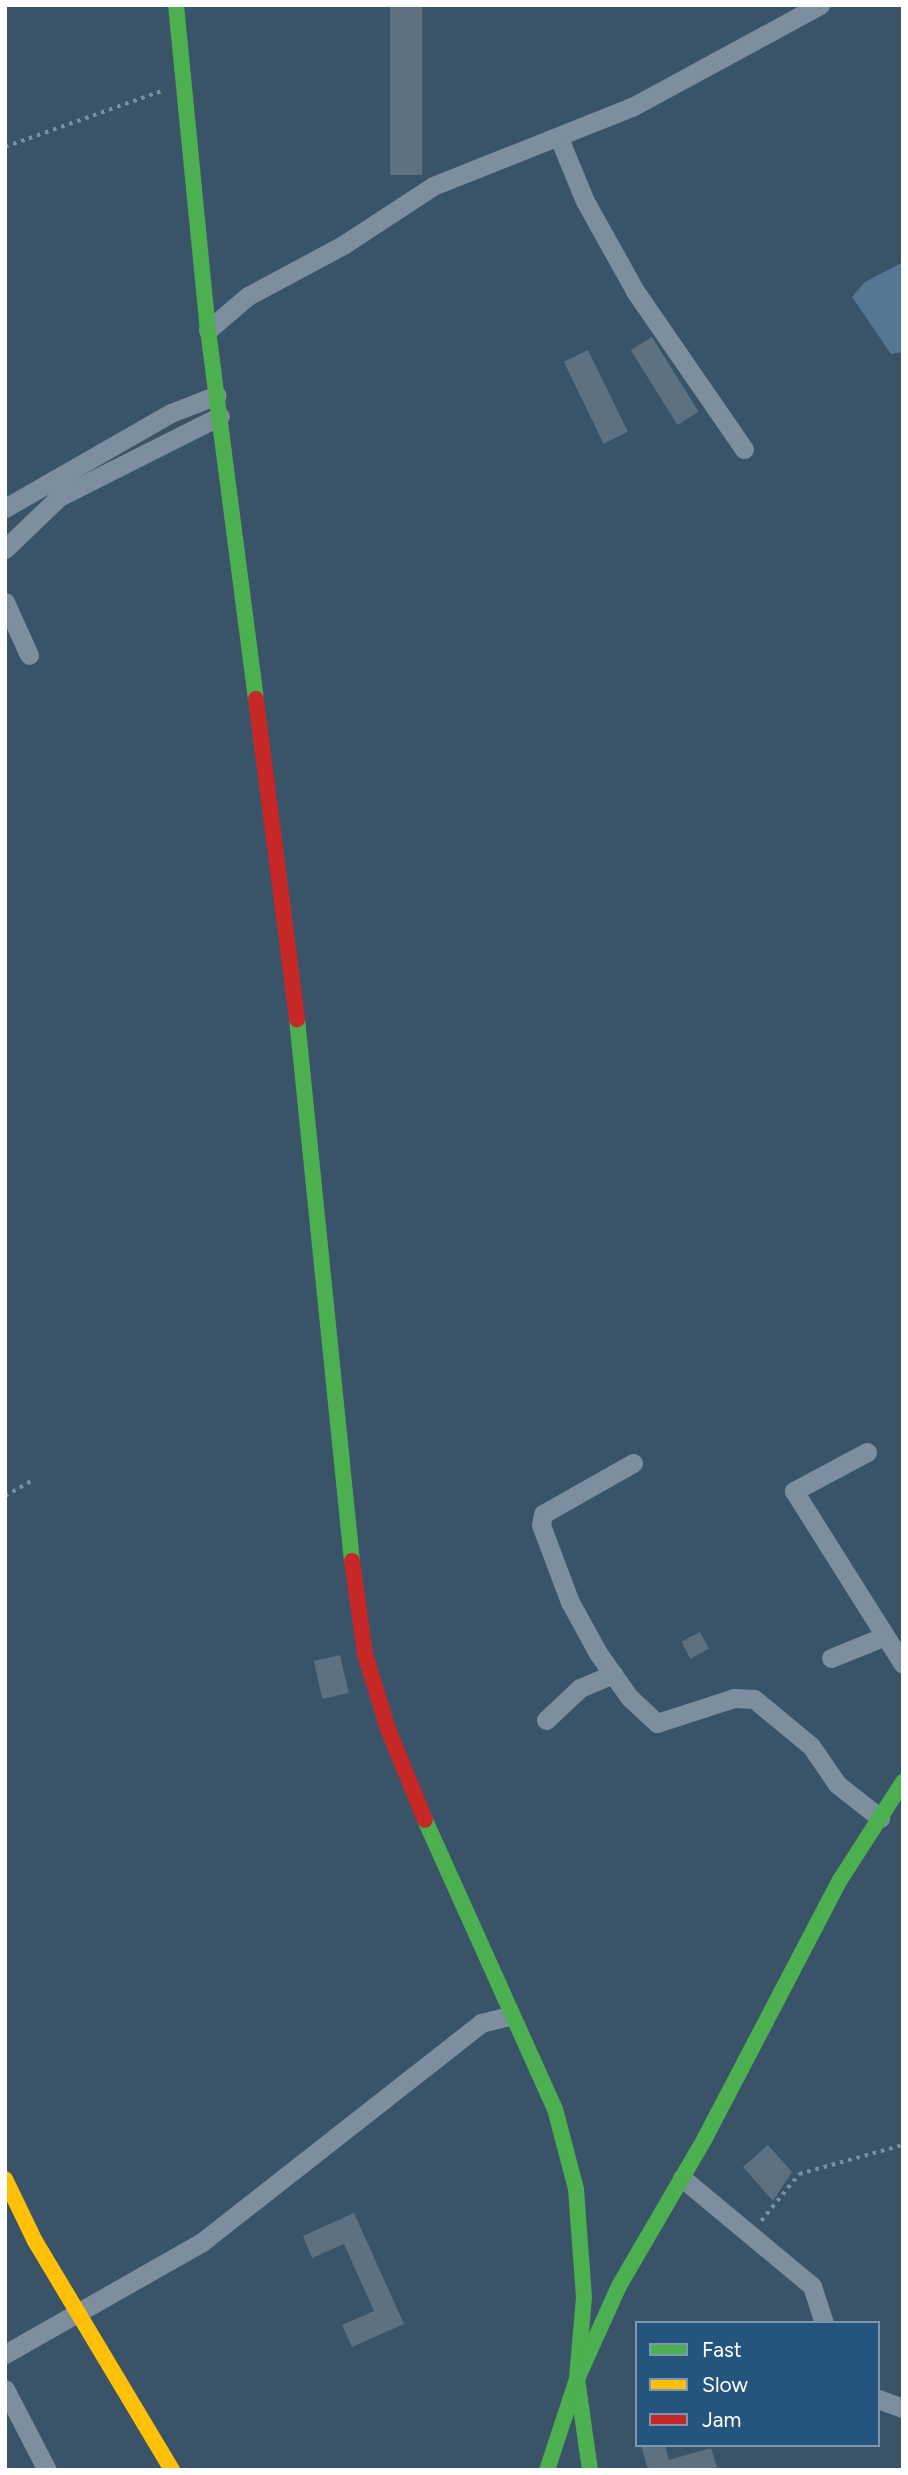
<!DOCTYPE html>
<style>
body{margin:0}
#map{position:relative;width:908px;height:2475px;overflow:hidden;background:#395368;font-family:Figtree,sans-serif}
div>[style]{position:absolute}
.water>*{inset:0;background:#567794}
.building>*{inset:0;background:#5d7181;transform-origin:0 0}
.path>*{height:3.5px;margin-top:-1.75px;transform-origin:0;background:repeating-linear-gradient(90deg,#7d8f9f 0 3.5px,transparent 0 8.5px)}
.street>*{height:19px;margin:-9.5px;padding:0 9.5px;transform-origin:9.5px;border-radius:9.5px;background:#7d8f9f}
.fast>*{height:16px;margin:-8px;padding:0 8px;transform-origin:8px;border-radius:8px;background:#4caf50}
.slow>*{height:16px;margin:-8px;padding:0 8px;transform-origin:8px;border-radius:8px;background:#ffc107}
.jam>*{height:16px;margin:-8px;padding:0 8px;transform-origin:8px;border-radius:8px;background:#c62828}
span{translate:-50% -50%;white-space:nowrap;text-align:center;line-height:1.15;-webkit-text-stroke:6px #25547c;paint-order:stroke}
.frame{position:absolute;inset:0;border:7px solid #fff;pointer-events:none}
.legend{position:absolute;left:635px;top:2321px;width:245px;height:126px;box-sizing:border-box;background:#25547c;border:2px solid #7c98b0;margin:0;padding:9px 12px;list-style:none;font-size:21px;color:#fff}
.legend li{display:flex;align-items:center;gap:14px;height:35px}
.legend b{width:35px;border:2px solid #7c98b0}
</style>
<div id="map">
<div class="water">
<i style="clip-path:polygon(903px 262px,903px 352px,891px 354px,852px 297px,865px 282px)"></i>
</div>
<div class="building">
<i style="left:390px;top:5px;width:32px;height:170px"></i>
<i style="left:652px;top:337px;width:88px;height:25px;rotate:58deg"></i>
<i style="left:588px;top:350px;width:91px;height:27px;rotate:64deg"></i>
<i style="left:700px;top:1632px;width:19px;height:21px;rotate:62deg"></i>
<i style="left:340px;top:1655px;width:39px;height:27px;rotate:77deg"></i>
<i style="clip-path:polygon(768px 2145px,792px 2172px,773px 2201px,743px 2167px)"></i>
<i style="clip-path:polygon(354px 2213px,404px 2324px,352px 2347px,342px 2325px,374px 2311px,344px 2244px,312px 2258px,303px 2236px)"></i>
<i style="clip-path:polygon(641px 2445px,665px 2445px,669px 2460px,711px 2448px,718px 2470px,648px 2470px)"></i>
</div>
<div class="path">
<i style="left:5px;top:147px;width:166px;rotate:-19.7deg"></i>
<i style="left:5px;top:1496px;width:34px;rotate:-30deg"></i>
<i style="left:761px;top:2221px;width:60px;rotate:-51deg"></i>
<i style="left:799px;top:2174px;width:108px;rotate:-15.6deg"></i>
</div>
<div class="street">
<i style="left:559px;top:138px;width:68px;rotate:67.6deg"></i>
<i style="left:585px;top:201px;width:103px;rotate:60.9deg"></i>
<i style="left:635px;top:291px;width:192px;rotate:55.4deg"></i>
<i style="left:208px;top:330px;width:52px;rotate:-40.4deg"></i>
<i style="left:248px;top:296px;width:108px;rotate:-28.2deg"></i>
<i style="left:343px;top:245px;width:108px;rotate:-33.2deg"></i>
<i style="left:433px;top:186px;width:214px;rotate:-21.7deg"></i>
<i style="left:632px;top:107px;width:214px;rotate:-28.5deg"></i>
<i style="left:5px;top:508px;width:191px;rotate:-29.8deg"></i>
<i style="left:171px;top:413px;width:49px;rotate:-21.4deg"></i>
<i style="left:5px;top:549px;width:75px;rotate:-43.9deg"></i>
<i style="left:59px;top:497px;width:180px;rotate:-26.7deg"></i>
<i style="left:5px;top:602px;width:58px;rotate:65.6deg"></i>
<i style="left:867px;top:1452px;width:83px;rotate:151.9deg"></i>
<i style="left:794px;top:1491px;width:204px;rotate:57.8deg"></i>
<i style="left:633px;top:1463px;width:103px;rotate:150.5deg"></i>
<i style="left:543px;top:1514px;width:11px;rotate:100deg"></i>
<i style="left:541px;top:1525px;width:82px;rotate:69.4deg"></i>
<i style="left:570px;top:1602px;width:58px;rotate:61.2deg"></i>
<i style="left:598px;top:1653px;width:54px;rotate:54.8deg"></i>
<i style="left:629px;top:1697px;width:38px;rotate:43deg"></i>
<i style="left:657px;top:1723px;width:81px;rotate:-18deg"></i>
<i style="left:734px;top:1698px;width:20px;rotate:3deg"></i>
<i style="left:754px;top:1699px;width:74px;rotate:39.5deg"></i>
<i style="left:811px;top:1746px;width:46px;rotate:55.6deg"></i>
<i style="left:837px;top:1784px;width:55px;rotate:38.3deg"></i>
<i style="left:831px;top:1658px;width:58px;rotate:-22.2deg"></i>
<i style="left:546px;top:1720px;width:47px;rotate:-43.3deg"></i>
<i style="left:580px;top:1688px;width:36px;rotate:-23deg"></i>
<i style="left:682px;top:2178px;width:169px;rotate:39.7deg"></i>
<i style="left:812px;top:2286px;width:39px;rotate:72deg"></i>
<i style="left:5px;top:2354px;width:227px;rotate:-29.6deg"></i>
<i style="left:202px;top:2242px;width:355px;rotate:-38.1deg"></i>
<i style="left:481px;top:2023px;width:30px;rotate:-14deg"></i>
<i style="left:5px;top:2389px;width:91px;rotate:62.6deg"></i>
<i style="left:878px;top:2399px;width:27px;rotate:20deg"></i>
</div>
<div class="fast">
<i style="left:176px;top:5px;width:327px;rotate:84.4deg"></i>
<i style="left:208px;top:330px;width:372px;rotate:82.6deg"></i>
<i style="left:297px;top:1019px;width:545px;rotate:84.21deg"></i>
<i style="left:425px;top:1820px;width:317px;rotate:65.8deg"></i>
<i style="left:555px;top:2109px;width:83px;rotate:75.3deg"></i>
<i style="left:576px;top:2189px;width:108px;rotate:85.8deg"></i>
<i style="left:584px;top:2297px;width:82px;rotate:94.9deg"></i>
<i style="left:577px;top:2379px;width:96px;rotate:108.2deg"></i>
<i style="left:590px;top:2470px;width:92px;rotate:-98.1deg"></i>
<i style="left:577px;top:2379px;width:102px;rotate:-65.7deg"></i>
<i style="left:619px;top:2286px;width:171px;rotate:-59.8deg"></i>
<i style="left:705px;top:2138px;width:291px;rotate:-62.4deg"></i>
<i style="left:840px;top:1880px;width:117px;rotate:-57.3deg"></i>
</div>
<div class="slow">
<i style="left:5px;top:2179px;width:69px;rotate:64.2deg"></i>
<i style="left:35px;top:2241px;width:267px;rotate:59.1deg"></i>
</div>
<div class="jam">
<i style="left:256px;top:699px;width:323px;rotate:82.7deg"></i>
<i style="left:352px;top:1561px;width:94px;rotate:82deg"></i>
<i style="left:365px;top:1654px;width:78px;rotate:73deg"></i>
<i style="left:388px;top:1729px;width:98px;rotate:67.9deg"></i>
</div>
<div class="frame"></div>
<ul class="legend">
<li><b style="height:9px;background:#4caf50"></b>Fast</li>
<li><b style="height:9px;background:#ffc107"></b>Slow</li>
<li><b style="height:9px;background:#c62828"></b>Jam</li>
</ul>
</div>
